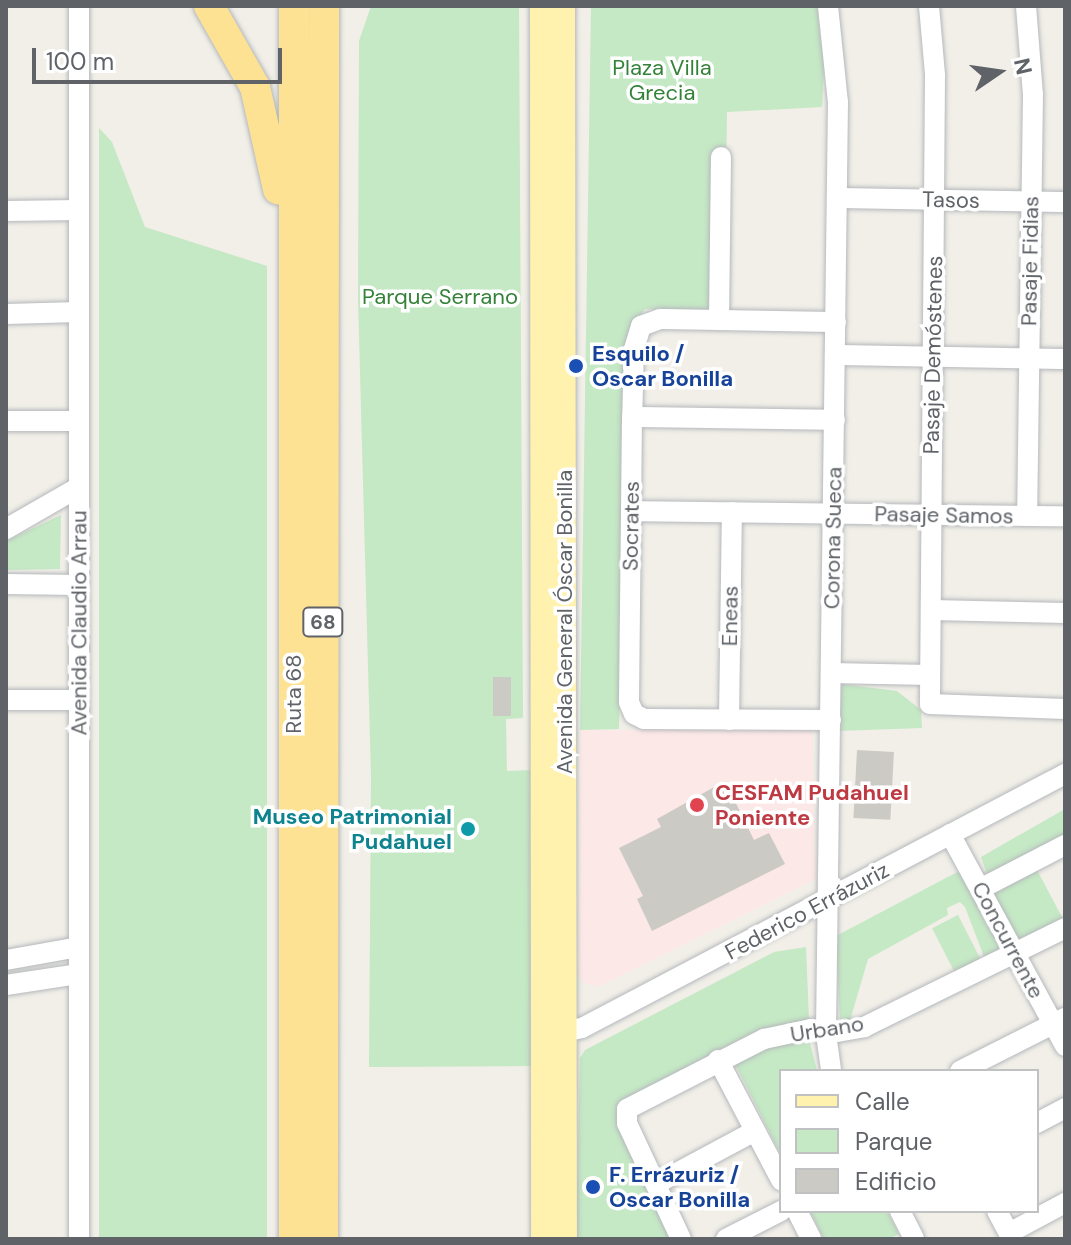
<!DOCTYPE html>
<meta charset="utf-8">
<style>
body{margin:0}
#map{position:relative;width:1071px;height:1245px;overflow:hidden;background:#f1efe8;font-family:"DM Sans",sans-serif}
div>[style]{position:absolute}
.medical>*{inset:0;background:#fce8e6}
.green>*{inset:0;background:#c5e8c5;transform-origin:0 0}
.building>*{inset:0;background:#cccac5;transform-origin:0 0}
.roads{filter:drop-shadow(0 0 2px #b5b8bc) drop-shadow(0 0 2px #b5b8bc)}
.minor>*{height:20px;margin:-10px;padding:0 10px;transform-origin:10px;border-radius:10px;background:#fff}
.major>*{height:26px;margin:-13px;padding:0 13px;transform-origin:13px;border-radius:13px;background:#fff2af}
.highway>*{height:30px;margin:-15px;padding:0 15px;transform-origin:15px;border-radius:15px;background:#fde293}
.dots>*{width:22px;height:22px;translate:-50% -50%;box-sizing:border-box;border:4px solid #fff;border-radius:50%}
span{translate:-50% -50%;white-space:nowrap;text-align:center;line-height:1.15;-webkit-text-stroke:7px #fff;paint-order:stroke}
.shield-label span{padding:2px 6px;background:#fff;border:2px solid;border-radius:6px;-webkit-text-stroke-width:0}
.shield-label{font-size:20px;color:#5f6368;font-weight:700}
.park-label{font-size:22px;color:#348238}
.street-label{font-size:22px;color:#5f6368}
.transit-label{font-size:22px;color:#164399;font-weight:700}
.left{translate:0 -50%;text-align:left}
.health-label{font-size:22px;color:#be3a42;font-weight:700}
.culture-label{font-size:22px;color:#0d838f;font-weight:700}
.right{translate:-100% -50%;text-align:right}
.frame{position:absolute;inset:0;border:8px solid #5f6368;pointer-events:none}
.legend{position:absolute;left:779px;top:1069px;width:260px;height:144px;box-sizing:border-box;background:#fff;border:2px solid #bfc1c3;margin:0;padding:10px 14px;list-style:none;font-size:24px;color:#5f6368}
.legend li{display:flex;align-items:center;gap:16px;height:40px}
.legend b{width:40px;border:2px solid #bfc1c3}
.north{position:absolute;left:959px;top:32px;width:80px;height:80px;-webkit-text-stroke:6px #fff;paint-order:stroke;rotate:77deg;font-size:22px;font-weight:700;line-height:32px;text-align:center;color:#5f6368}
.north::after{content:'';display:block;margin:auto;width:28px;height:36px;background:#5f6368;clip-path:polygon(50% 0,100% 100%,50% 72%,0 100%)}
.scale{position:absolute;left:32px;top:48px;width:250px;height:36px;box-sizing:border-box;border:4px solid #5f6368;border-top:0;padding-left:10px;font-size:24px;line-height:28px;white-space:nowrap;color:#5f6368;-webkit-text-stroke:6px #fff;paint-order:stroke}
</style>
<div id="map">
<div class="medical">
<i style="clip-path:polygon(580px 730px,813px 730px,815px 879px,600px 986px,585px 984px,579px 976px)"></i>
</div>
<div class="green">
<i style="clip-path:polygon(371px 6px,519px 6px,523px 718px,506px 719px,507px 771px,532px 770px,532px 1066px,369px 1067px,371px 776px,358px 299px,359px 41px)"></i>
<i style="clip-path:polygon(591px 6px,817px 6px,824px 67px,822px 107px,727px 112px,724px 311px,645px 309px,628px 333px,619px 729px,580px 730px)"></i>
<i style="clip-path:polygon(99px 128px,112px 142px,145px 227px,267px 266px,267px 1239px,99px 1239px)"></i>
<i style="clip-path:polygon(61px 515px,60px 569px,6px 570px,6px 541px)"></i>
<i style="clip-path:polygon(841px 684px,897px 691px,921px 710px,922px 728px,838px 731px)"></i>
<i style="clip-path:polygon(1065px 809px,1065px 839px,988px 877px,981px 857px)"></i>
<i style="clip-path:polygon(961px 870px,1004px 952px,986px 962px,965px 907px,960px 902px,947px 908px,948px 915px,868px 959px,849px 1024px,840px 1023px,836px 936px)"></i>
<i style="left:1037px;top:870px;width:60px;height:53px;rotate:62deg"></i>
<i style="left:958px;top:915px;width:53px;height:29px;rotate:63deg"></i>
<i style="clip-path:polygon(806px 947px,810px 1043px,817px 1071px,781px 1071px,781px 1155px,735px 1064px,753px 1056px,746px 1040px,618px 1108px,672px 1239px,576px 1239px,580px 1058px,585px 1050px,774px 952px)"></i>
<i style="clip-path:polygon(810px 1211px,887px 1211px,899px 1234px,889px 1239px,824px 1239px)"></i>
</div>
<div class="building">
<i style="left:493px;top:677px;width:18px;height:39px"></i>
<i style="left:857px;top:750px;width:37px;height:68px;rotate:3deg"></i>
<i style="clip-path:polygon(725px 781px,754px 840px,769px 833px,785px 864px,652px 931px,637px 899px,643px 896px,619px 848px,661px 827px,657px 819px)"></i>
</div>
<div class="roads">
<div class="minor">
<i style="left:79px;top:6px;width:1233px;rotate:90deg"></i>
<i style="left:828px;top:6px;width:97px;rotate:84.1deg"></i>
<i style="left:838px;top:102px;width:932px;rotate:90.74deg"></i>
<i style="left:826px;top:1034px;width:37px;rotate:82deg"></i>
<i style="left:929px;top:6px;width:69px;rotate:85deg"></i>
<i style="left:935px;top:75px;width:629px;rotate:90.46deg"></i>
<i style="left:930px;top:704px;width:135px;rotate:2.1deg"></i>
<i style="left:1026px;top:6px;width:88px;rotate:85.5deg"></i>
<i style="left:1033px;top:94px;width:422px;rotate:90.8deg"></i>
<i style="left:837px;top:198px;width:228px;rotate:1deg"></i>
<i style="left:6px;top:211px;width:73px;rotate:-0.8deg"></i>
<i style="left:6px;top:314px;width:73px;rotate:-1.6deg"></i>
<i style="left:719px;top:320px;width:163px;rotate:-89.3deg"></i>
<i style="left:835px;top:355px;width:230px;rotate:1deg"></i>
<i style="left:632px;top:417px;width:203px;rotate:0.8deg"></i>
<i style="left:6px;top:421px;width:73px"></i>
<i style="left:631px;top:511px;width:434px;rotate:0.7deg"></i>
<i style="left:6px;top:529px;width:84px;rotate:-29.9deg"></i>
<i style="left:6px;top:584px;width:73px;rotate:0.8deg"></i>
<i style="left:931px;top:610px;width:134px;rotate:1.3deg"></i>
<i style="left:831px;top:673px;width:99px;rotate:1.2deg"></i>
<i style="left:6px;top:700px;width:73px"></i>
<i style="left:729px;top:720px;width:208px;rotate:-89.2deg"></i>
<i style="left:831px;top:720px;width:187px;rotate:-179.7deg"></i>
<i style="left:644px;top:719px;width:11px;rotate:-153deg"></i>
<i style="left:634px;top:714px;width:13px;rotate:-113deg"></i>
<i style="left:629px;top:702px;width:278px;rotate:-89.4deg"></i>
<i style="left:632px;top:424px;width:75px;rotate:-88.5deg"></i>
<i style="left:634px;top:349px;width:24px;rotate:-73deg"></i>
<i style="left:641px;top:326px;width:20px;rotate:-20deg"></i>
<i style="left:660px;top:319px;width:176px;rotate:1deg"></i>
<i style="left:950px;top:834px;width:241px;rotate:61.5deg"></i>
<i style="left:980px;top:889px;width:96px;rotate:-27.4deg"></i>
<i style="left:6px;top:960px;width:74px;rotate:-10.1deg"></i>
<i style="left:6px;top:985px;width:74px;rotate:-8.6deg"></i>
<i style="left:553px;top:1035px;width:30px;rotate:-14deg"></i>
<i style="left:582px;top:1028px;width:546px;rotate:-27.74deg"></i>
<i style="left:718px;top:1060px;width:136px;rotate:62.3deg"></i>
<i style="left:960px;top:1071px;width:118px;rotate:-26.8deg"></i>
<i style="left:1037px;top:1123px;width:32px;rotate:-28deg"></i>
<i style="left:656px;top:1184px;width:112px;rotate:-28.2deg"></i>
<i style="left:797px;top:1211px;width:31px;rotate:63deg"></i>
<i style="left:900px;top:1211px;width:31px;rotate:63deg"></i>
<i style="left:997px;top:1211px;width:32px;rotate:62deg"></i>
<i style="left:1009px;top:1233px;width:64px;rotate:-28.2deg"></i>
<i style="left:681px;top:1239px;width:128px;rotate:-115deg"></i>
<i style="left:627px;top:1123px;width:14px;rotate:-90deg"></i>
<i style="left:627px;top:1109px;width:154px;rotate:-27.1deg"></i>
<i style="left:764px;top:1039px;width:48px;rotate:-12deg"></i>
<i style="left:811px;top:1029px;width:16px;rotate:18deg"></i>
<i style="left:826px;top:1034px;width:39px;rotate:-10deg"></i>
<i style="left:864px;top:1027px;width:224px;rotate:-26.2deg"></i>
<i style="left:726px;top:1239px;width:62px;rotate:-27deg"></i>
</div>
<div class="major">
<i style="left:543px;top:6px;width:1233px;rotate:89.95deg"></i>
<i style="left:562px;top:6px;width:1233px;rotate:89.91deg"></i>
</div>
<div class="highway">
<i style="left:209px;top:6px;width:93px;rotate:60.4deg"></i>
<i style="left:255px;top:87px;width:105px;rotate:77.3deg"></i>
<i style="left:294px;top:1239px;width:1233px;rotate:-90deg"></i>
<i style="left:323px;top:1239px;width:1233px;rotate:-89.95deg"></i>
</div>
</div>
<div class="dots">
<i style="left:576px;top:366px;background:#1a4fb4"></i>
<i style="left:697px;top:805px;background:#e0444e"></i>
<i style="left:468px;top:829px;background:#0f9aa8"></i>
<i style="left:593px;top:1187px;background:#1a4fb4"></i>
</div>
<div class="shield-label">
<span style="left:323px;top:622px">68</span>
</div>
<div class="park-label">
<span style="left:662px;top:80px">Plaza Villa<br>Grecia</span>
<span style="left:440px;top:297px">Parque Serrano</span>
</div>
<div class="street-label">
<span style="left:951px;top:200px;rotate:1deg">Tasos</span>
<span style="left:1030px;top:261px;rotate:-89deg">Pasaje Fidias</span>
<span style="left:933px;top:355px;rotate:-89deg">Pasaje Demóstenes</span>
<span style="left:944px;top:515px;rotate:1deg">Pasaje Samos</span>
<span style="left:631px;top:526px;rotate:-89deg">Socrates</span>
<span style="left:833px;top:538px;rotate:-89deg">Corona Sueca</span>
<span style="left:730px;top:616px;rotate:-89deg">Eneas</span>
<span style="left:565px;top:622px;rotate:-90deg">Avenida General Óscar Bonilla</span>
<span style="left:79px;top:623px;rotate:-90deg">Avenida Claudio Arrau</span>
<span style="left:294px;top:694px;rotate:-90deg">Ruta 68</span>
<span style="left:807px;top:911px;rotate:-28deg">Federico Errázuriz</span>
<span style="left:1008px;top:940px;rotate:62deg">Concurrente</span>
<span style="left:827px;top:1029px;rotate:-9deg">Urbano</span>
</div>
<div class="transit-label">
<span class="left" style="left:592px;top:366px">Esquilo /<br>Oscar Bonilla</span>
<span class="left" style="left:609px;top:1187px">F. Errázuriz /<br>Oscar Bonilla</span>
</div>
<div class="health-label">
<span class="left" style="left:715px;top:805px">CESFAM Pudahuel<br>Poniente</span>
</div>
<div class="culture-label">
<span class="right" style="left:452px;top:829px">Museo Patrimonial<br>Pudahuel</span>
</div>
<div class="frame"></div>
<ul class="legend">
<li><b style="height:10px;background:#fff2af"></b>Calle</li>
<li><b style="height:22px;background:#c5e8c5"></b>Parque</li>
<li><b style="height:22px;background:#cccac5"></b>Edificio</li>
</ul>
<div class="north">N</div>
<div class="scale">100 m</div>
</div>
